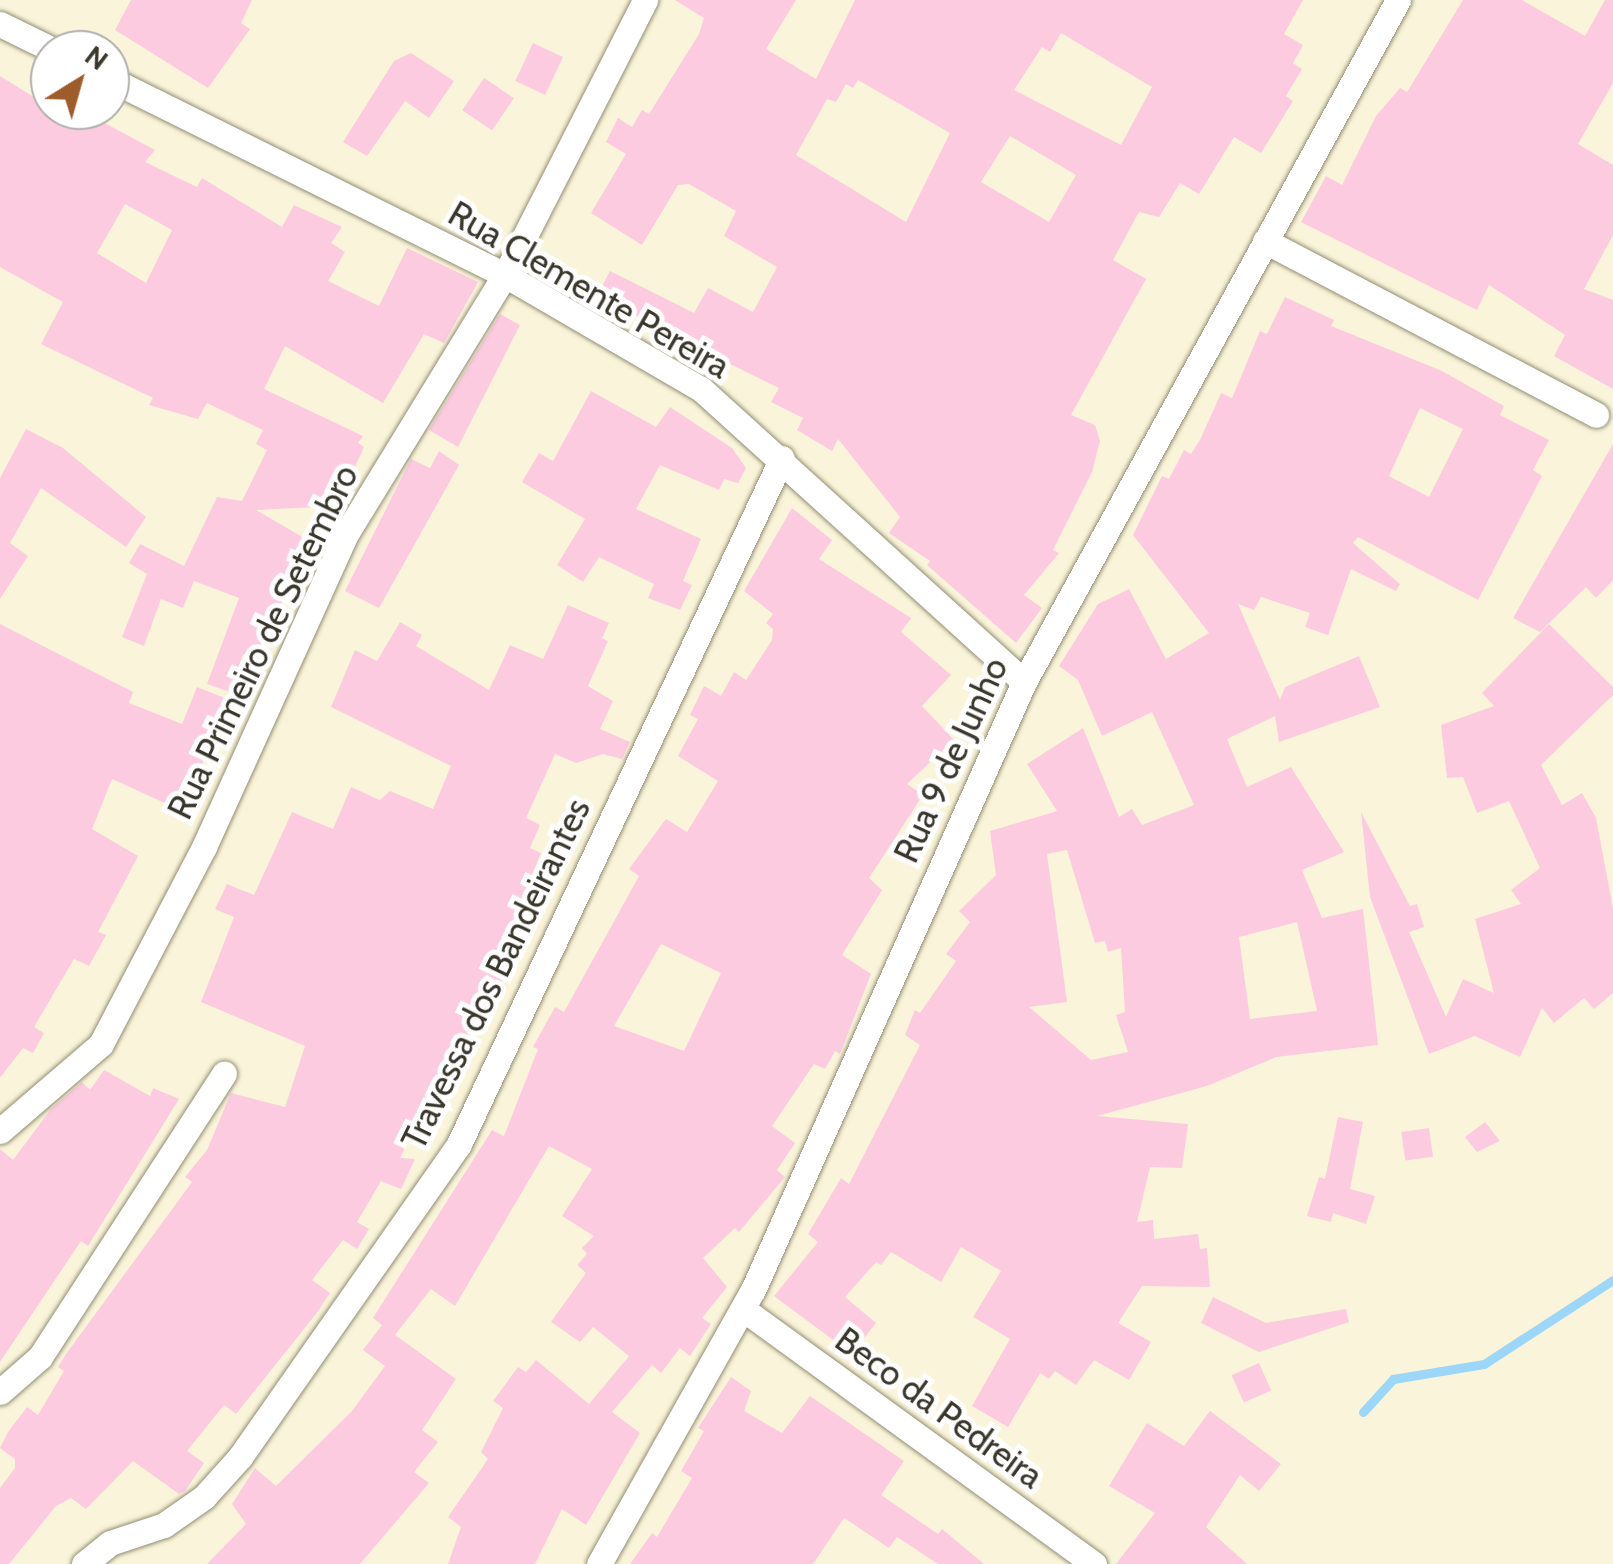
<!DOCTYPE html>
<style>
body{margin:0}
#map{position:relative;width:1613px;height:1564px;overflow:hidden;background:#faf5da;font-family:Cabin,sans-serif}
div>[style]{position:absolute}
.stream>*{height:9px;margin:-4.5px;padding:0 4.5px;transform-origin:4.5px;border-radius:4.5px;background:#9cd7f9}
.building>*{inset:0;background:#fccbe0;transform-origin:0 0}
.roads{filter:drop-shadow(0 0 2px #928d74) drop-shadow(0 0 2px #928d74)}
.minor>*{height:25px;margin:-12.5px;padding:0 12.5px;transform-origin:12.5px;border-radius:12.5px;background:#fff}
span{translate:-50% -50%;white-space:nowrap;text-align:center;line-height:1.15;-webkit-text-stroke:10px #fff;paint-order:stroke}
.street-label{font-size:35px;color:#39372c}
.north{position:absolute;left:30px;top:30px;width:100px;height:100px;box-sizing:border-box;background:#fff;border:2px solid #b0afab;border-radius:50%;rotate:37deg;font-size:28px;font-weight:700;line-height:40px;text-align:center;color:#39372c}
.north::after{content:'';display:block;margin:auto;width:35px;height:45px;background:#9f5c2b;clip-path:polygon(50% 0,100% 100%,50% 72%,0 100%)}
</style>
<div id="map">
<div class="stream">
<i style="left:1363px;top:1412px;width:45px;rotate:-47.7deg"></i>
<i style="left:1393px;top:1379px;width:92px;rotate:-9.4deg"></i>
<i style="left:1484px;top:1364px;width:154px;rotate:-33.1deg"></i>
</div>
<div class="building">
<i style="clip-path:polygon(131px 0,252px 0,241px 23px,250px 29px,208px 88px,115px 30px)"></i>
<i style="clip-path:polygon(evenodd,675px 0,796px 0,766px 49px,816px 79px,855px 0,1303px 0,1284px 34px,1303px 45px,1293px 63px,1302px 69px,1286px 96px,1293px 101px,1261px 153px,1234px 137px,1199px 194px,1180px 183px,1159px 217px,1139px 212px,1113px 260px,1146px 279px,1071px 415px,1095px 425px,1100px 441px,1092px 472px,1053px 550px,1059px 553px,1024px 595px,1042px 608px,1016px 643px,927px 565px,930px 561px,889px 533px,900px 517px,838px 439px,832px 451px,797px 430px,803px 418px,771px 402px,779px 388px,720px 359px,710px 371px,672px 350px,677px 340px,598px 294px,610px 271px,694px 313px,708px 288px,753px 312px,777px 267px,724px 236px,736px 211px,689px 184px,678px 185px,642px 245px,591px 213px,626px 154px,606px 142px,618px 118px,632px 127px,642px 110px,649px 114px,699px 34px,704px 18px,675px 0,1061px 33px,1152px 87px,1121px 145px,1014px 90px,1042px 47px,1050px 52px,1061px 33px,675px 0,858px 80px,950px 133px,906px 222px,796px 155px,827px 99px,836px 102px,846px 84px,853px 88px,858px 80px,675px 0,1010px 136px,1076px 175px,1049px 222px,981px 182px,1010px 136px)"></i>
<i style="clip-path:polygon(1463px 0,1522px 0,1585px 36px,1605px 0,1613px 0,1613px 83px,1578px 144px,1613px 165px,1613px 235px,1584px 289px,1613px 300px,1613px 389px,1554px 356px,1565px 335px,1489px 285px,1477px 310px,1301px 222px,1326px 176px,1342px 185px,1376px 116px,1400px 88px,1407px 92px)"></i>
<i style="left:533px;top:43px;width:33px;height:42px;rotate:25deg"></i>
<i style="clip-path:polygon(411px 53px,454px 81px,429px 118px,405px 101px,367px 156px,343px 142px,394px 61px)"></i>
<i style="clip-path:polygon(evenodd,0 76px,77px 124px,84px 112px,155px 150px,145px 162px,197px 187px,202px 178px,282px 227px,294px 205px,342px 227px,331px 243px,345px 252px,328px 281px,379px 306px,407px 248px,478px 282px,444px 343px,424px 334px,383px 403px,285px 346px,264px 389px,363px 436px,358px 443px,364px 447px,337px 506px,256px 510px,311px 542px,254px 658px,243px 654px,230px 692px,207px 684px,239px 598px,194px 581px,183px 608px,161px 599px,144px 646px,122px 637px,147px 574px,129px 563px,140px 544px,184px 566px,217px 497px,242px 501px,267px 450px,256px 444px,263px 430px,207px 403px,198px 419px,149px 405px,153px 398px,41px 344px,63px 302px,0 267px,0 76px,125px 204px,172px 230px,146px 283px,97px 253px,125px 204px)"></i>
<i style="left:484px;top:78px;width:36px;height:39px;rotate:34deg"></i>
<i style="clip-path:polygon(evenodd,1285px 297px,1334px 320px,1331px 326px,1442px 371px,1504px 406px,1500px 415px,1549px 440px,1533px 470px,1542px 476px,1478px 600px,1358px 537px,1353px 543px,1400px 584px,1396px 591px,1351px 569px,1328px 635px,1305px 627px,1310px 613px,1261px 597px,1254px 610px,1238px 604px,1280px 700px,1285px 687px,1359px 656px,1380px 707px,1279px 742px,1275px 716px,1227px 739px,1247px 787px,1291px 767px,1344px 852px,1302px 870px,1322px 918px,1363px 909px,1378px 1045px,1276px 1057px,1207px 1086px,1097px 1116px,1188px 1124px,1182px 1168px,1150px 1167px,1137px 1222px,1153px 1220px,1154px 1239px,1198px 1234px,1200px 1249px,1207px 1248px,1210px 1287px,1142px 1286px,1118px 1323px,1151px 1342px,1129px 1380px,1094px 1360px,1076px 1385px,1055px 1371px,1049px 1379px,1040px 1373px,1008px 1427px,972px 1406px,1010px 1339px,973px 1317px,1001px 1271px,961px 1247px,941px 1282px,891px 1252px,881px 1265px,876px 1262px,845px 1297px,876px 1323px,852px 1354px,774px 1296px,818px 1242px,808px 1234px,841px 1178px,849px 1184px,920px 1045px,905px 1035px,915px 1010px,920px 1013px,956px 961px,946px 954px,970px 922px,959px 911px,996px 875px,990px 831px,1057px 811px,1027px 764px,1083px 728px,1119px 817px,1132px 809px,1142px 825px,1194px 805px,1152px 712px,1102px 736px,1078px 680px,1059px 666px,1098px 604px,1129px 589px,1166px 659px,1209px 633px,1133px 535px,1162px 476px,1169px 479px,1184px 450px,1191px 454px,1200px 440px,1221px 393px,1232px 398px,1260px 331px,1267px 334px,1285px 297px,1420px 408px,1463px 429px,1429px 497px,1389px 476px,1420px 408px,1285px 297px,1067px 850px,1095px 943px,1105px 941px,1108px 952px,1121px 948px,1125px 1012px,1116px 1015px,1128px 1052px,1091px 1060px,1029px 1007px,1067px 1002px,1047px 854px,1067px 850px,1285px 297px,1297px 922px,1317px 1011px,1250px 1019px,1239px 937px,1297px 922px)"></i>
<i style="clip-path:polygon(500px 314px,520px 325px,458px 447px,429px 430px)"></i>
<i style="clip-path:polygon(591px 391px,656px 427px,670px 407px,732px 448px,746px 468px,738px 483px,724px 479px,719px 490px,660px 465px,636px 509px,701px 539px,683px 581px,692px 585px,680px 610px,648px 598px,654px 584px,599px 557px,583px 582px,557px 565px,585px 519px,522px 482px,539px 453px,553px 461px)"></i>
<i style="clip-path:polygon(26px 429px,63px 448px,146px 517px,126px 547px,41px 488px,10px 543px,28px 556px,0 599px,0 478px)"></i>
<i style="clip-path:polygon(1613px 444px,1613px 580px,1596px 598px,1586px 587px,1540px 632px,1513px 618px)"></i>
<i style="clip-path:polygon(439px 451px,459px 465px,379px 608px,345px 591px,411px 459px,430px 468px)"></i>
<i style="clip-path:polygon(evenodd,792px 508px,832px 540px,819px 559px,911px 618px,901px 632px,951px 675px,922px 706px,954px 740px,907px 784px,923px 795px,869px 878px,882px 890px,842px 955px,871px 974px,840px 1054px,835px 1051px,825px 1069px,814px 1064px,772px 1126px,795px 1143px,777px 1170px,785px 1177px,739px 1232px,735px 1228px,703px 1258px,727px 1287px,702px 1318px,711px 1324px,690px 1356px,680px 1348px,661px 1373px,652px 1365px,612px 1412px,640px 1433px,586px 1525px,562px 1509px,535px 1564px,448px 1564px,461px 1527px,448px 1517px,488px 1459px,481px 1452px,503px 1408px,493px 1401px,518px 1367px,526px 1372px,536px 1360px,589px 1404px,629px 1356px,593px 1327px,580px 1342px,551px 1322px,586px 1273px,577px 1265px,587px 1254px,582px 1248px,594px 1236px,562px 1216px,592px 1169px,549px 1146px,455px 1306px,431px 1289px,395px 1335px,456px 1379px,422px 1430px,438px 1442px,414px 1472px,429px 1483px,360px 1564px,207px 1564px,246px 1524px,232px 1504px,255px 1468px,276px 1486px,352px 1411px,385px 1366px,363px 1350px,382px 1325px,373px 1318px,492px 1130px,504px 1136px,538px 1049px,533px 1047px,555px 1007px,564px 1012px,639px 876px,629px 869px,666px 819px,687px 832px,718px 781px,678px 756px,698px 719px,690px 715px,704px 686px,721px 696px,734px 672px,746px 680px,772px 640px,773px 629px,766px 623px,773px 614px,744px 591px,792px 508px,661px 944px,721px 973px,684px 1051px,614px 1026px,661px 944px)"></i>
<i style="clip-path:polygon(568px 605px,609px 623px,602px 638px,608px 641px,588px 686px,613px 701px,600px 729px,630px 742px,622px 759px,603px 754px,576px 763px,555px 754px,526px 818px,540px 825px,530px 848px,541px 853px,492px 973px,503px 977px,494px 1004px,488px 1015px,476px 1011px,445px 1098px,422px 1112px,400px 1158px,415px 1159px,401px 1189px,381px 1181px,357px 1222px,369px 1229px,357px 1249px,343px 1240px,312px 1280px,330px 1293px,316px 1314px,236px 1414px,224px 1405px,187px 1451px,204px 1463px,185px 1491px,179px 1494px,133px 1461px,86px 1509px,71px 1498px,56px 1506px,9px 1564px,0 1564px,0 1488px,15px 1468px,15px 1459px,0 1448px,8px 1432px,27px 1407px,38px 1415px,64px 1371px,58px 1367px,66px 1354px,192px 1182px,185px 1177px,207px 1150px,231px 1093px,285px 1107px,305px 1046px,201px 1002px,234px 917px,215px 909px,227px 884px,254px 895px,292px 812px,333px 829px,351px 787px,380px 800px,390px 791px,433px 809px,451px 766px,331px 707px,355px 650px,377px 661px,400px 622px,422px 635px,416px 646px,489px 690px,510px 645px,543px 659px)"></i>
<i style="clip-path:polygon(0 624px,133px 692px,129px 703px,182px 724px,197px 687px,225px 698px,195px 785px,178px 809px,112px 779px,92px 829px,138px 856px,98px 932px,106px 935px,89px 966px,74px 959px,34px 1027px,44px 1033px,33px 1053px,23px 1048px,0 1078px)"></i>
<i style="clip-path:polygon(1549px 624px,1613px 687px,1613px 695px,1541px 765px,1562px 805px,1582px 793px,1596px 818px,1613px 909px,1613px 993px,1594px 1009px,1584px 998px,1554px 1023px,1542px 1008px,1520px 1057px,1475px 1036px,1429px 1054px,1370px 897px,1361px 812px,1410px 906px,1417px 904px,1424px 927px,1409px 932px,1446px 1017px,1463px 979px,1494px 993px,1475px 919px,1521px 904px,1511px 890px,1540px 868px,1509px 801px,1477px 813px,1463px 777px,1447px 778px,1441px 725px,1494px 706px,1482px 693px)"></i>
<i style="clip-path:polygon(104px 1070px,150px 1096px,153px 1088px,179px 1099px,88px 1246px,81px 1241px,0 1362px,0 1149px,13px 1160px,51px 1109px,82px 1082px,90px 1090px)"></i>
<i style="clip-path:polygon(1338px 1117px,1363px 1122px,1350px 1189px,1375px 1196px,1366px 1224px,1333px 1213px,1331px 1222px,1307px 1216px,1319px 1177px,1325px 1179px)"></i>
<i style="clip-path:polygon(1485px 1122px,1500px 1141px,1477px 1152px,1465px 1137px)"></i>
<i style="left:1429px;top:1128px;width:29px;height:28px;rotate:82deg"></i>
<i style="clip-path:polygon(1213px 1297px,1266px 1323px,1346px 1309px,1349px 1322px,1259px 1352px,1201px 1323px)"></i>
<i style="left:1259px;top:1363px;width:30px;height:30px;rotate:66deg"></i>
<i style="clip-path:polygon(731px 1377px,751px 1391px,744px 1411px,782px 1433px,810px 1396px,904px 1461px,881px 1495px,938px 1534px,942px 1529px,984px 1564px,938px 1564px,897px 1537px,889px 1548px,844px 1518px,813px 1564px,630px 1564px,652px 1533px,657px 1537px,692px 1478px,681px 1471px,704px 1431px,698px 1428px)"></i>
<i style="clip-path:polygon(1210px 1411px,1281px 1464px,1259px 1491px,1240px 1475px,1206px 1527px,1247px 1564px,1116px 1564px,1155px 1513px,1109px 1486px,1147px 1423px,1184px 1446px)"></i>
</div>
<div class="roads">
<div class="minor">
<i style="left:0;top:24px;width:59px;rotate:26.1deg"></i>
<i style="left:110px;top:79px;width:441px;rotate:26.4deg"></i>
<i style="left:505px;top:275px;width:227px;rotate:30.2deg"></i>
<i style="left:701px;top:389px;width:436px;rotate:42.2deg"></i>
<i style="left:1265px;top:241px;width:374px;rotate:27.7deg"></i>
<i style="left:0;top:1131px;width:133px;rotate:-40.7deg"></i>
<i style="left:101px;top:1044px;width:222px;rotate:-62.4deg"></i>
<i style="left:204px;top:847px;width:344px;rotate:-65.6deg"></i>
<i style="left:346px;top:534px;width:304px;rotate:-58.5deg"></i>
<i style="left:505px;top:275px;width:309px;rotate:-63deg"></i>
<i style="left:743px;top:1309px;width:434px;rotate:36deg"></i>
<i style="left:0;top:1392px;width:53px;rotate:-41.2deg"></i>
<i style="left:40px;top:1357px;width:338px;rotate:-57deg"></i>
<i style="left:84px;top:1564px;width:33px;rotate:-39deg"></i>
<i style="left:110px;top:1543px;width:57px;rotate:-18.4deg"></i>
<i style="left:164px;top:1525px;width:49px;rotate:-35deg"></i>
<i style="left:204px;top:1497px;width:54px;rotate:-48deg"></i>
<i style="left:240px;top:1457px;width:382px;rotate:-55deg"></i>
<i style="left:459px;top:1144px;width:758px;rotate:-64.79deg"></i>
<i style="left:599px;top:1564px;width:314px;rotate:-60.7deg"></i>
<i style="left:753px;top:1290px;width:666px;rotate:-65.98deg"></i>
<i style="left:1024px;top:682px;width:778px;rotate:-61.26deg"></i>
</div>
</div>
<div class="street-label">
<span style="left:589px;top:290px;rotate:30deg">Rua Clemente Pereira</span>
<span style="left:263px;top:642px;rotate:-64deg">Rua Primeiro de Setembro</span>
<span style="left:951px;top:760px;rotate:-65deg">Rua 9 de Junho</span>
<span style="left:496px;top:974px;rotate:-64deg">Travessa dos Bandeirantes</span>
<span style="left:939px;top:1408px;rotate:36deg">Beco da Pedreira</span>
</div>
<div class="north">N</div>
</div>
